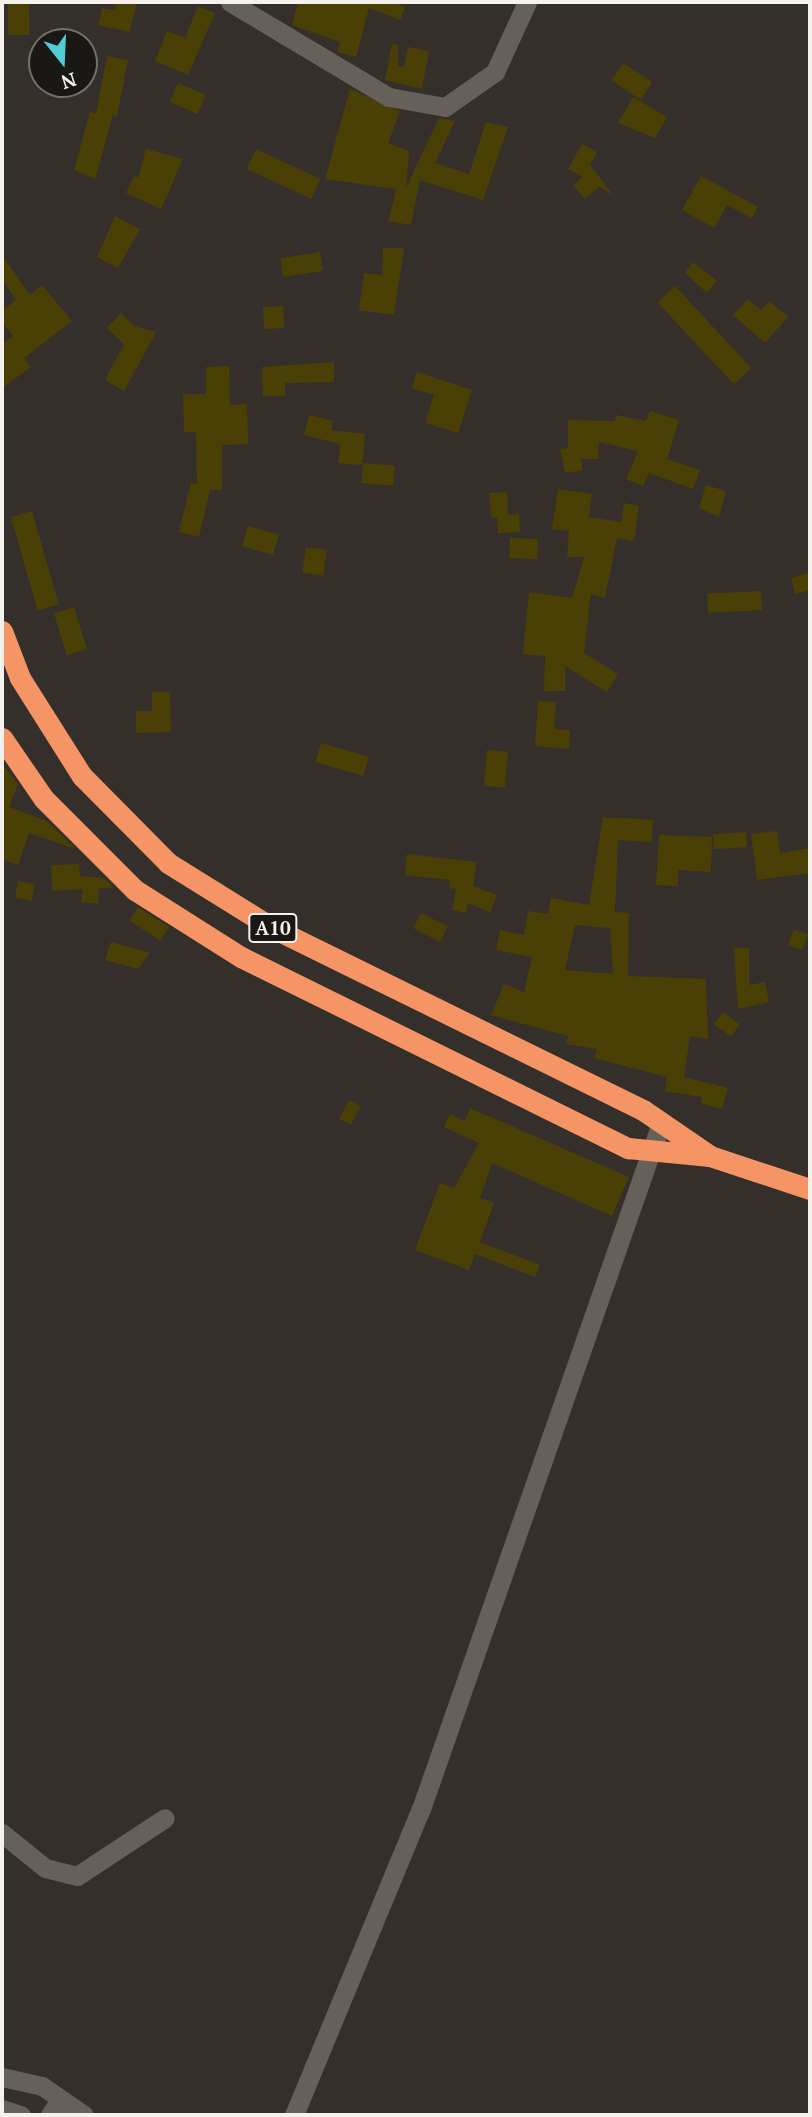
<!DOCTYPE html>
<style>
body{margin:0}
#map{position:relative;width:812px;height:2117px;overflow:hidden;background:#342f2a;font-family:"PT Serif",serif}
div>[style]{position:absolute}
.building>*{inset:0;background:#4a4005;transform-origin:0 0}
.minor>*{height:19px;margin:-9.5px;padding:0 9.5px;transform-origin:9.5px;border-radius:9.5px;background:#65605a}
.highway>*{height:21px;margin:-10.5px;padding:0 10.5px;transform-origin:10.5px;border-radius:10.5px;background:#f59464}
span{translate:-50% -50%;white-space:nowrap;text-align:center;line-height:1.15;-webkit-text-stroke:6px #1a1815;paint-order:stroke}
.shield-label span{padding:2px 5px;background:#1a1815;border:2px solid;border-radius:5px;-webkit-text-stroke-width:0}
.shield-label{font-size:19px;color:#f5f2ee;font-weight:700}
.frame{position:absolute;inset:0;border:4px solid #f5f2ee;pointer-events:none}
.north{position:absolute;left:28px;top:28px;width:70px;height:70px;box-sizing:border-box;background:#1a1815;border:2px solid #726f6c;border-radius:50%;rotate:162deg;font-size:19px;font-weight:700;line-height:28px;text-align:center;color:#f5f2ee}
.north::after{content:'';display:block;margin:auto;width:24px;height:32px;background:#52cbd7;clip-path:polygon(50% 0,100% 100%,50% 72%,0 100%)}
</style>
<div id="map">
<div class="building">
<i style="left:8px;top:2px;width:21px;height:33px"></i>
<i style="clip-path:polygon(116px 2px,137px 2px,130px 32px,98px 25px,102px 8px,115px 10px)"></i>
<i style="clip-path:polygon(298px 2px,393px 2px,405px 7px,400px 20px,369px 8px,356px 57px,337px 52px,340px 42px,292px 25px)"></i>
<i style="clip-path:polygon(198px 6px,215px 13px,188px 75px,155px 61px,167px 31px,185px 38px)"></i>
<i style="clip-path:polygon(392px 44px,398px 45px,398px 66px,404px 67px,408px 47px,429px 51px,422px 89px,385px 80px)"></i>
<i style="clip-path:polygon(107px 56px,128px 60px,117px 116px,113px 115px,95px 179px,74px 170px,90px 112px,96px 113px)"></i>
<i style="left:623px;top:63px;width:35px;height:21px;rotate:33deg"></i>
<i style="left:178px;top:83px;width:30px;height:21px;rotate:23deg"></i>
<i style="clip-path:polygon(350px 89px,400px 111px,388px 143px,409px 151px,406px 188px,439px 118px,455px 121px,435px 163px,469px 174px,486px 122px,508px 127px,483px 200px,420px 180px,411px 224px,405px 224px,389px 221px,396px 189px,325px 179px)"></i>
<i style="clip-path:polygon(633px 97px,667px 117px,655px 138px,618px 123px)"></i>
<i style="clip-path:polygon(582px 144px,597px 152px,590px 165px,613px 195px,599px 187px,585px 199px,573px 185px,583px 177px,568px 169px)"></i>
<i style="clip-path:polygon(146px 149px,183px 159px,161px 209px,126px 193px,134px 176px,138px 178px)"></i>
<i style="left:256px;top:149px;width:71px;height:22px;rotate:25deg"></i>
<i style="clip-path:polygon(701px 176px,758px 207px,752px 218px,727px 205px,714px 228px,682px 210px)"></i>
<i style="clip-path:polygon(115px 216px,140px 229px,118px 268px,97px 257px)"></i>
<i style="clip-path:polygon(383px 248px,404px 248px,394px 315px,359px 310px,364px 273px,382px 275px)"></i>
<i style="left:320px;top:252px;width:19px;height:40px;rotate:81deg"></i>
<i style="clip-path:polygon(2px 255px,30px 295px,42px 285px,72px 321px,24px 358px,31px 367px,2px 388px,2px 344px,13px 336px,2px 322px,2px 311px,16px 300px,2px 279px)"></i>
<i style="clip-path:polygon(693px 262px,717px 281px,707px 293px,685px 273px)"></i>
<i style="left:675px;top:286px;width:112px;height:24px;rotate:47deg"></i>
<i style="clip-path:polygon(748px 299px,761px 310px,769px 301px,788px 317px,765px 343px,733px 315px)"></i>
<i style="left:283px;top:306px;width:22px;height:20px;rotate:87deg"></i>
<i style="clip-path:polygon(121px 313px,134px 326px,156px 332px,124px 391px,105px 380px,124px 344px,107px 328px)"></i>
<i style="clip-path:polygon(334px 362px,334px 382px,285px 383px,285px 396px,263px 396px,262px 367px)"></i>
<i style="clip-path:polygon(229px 366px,230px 405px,247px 404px,248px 444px,222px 445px,222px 490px,210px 490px,199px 537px,179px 532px,191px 483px,197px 484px,196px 432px,184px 432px,183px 394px,206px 394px,206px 367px)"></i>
<i style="clip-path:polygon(417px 372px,472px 390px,458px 433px,425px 423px,434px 395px,412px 388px)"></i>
<i style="clip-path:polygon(650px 411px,679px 420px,667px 459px,700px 470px,693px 489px,649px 473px,643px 486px,626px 479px,638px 451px,599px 442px,598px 459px,581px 459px,583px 470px,565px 473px,560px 449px,568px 448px,568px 420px,615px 421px,616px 415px,646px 421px)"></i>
<i style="clip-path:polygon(309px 415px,333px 421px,331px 430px,365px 434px,362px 465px,338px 463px,340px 444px,304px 435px)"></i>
<i style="left:363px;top:463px;width:32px;height:20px;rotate:5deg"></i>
<i style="clip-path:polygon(706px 485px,726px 491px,719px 517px,699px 508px)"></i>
<i style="clip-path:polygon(558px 489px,592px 494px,589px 517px,621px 522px,624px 503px,639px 506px,634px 541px,617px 538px,605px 598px,591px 594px,584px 653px,618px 674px,607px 692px,565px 666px,565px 691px,544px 691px,545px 656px,523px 654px,529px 592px,572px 598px,584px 557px,567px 557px,569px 531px,552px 529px)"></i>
<i style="clip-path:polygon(507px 492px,508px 515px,519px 514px,520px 532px,498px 533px,497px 517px,491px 518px,489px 493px)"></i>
<i style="left:32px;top:511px;width:97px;height:22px;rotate:74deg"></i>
<i style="left:248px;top:526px;width:32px;height:21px;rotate:16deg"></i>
<i style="left:510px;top:538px;width:28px;height:20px;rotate:2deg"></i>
<i style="left:306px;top:547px;width:21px;height:26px;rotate:8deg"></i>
<i style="clip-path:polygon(810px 572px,810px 590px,795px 594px,791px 578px)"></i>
<i style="left:761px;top:591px;width:19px;height:54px;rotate:87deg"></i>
<i style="left:74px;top:607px;width:44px;height:21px;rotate:73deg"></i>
<i style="clip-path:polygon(152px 692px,170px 692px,171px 732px,136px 733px,136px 711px,152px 711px)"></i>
<i style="clip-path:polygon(538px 701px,556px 702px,554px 729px,570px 730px,569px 749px,535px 746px)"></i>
<i style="left:321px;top:743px;width:50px;height:20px;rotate:16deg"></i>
<i style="left:487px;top:750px;width:21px;height:36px;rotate:5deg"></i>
<i style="clip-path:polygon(2px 764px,18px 784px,9px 807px,47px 821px,76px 849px,29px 833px,18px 865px,2px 859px)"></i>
<i style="clip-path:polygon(evenodd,603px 817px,653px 820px,652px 842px,618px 840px,615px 912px,629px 913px,628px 976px,706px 979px,708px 1039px,690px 1036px,684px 1077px,728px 1088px,722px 1109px,701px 1103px,702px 1097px,665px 1091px,667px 1077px,594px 1058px,597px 1049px,566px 1044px,568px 1036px,491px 1015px,504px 984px,524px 992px,532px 957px,496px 950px,500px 930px,524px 935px,528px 911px,548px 914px,551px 898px,589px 905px,603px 817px,575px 925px,610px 928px,613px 974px,565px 970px,575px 925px)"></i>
<i style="clip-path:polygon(777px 831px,780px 853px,810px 848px,810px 873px,757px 880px,751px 834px)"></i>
<i style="left:746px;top:832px;width:15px;height:33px;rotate:86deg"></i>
<i style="clip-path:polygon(659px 835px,712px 837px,711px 872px,678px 870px,678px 886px,656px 885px)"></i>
<i style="clip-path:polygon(407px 854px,476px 862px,473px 886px,497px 895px,490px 912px,468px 903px,466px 913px,452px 910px,456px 889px,449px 888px,450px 880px,405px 875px)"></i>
<i style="clip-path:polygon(79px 864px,80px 876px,104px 878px,114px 888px,99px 888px,98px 904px,81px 902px,83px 889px,52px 891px,51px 865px)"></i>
<i style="left:18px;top:881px;width:17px;height:17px;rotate:10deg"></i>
<i style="left:138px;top:907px;width:37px;height:16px;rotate:33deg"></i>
<i style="left:421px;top:913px;width:30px;height:17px;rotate:27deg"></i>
<i style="left:794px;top:929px;width:15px;height:17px;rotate:20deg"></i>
<i style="clip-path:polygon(111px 942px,150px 953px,138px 969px,105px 960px)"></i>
<i style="clip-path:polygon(734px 948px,749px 948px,749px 985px,765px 982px,769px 1002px,738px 1009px)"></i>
<i style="left:723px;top:1012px;width:21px;height:15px;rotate:37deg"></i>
<i style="left:349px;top:1100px;width:13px;height:21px;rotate:27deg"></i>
<i style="clip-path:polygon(470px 1108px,629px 1177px,612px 1216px,492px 1163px,480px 1198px,494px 1203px,480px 1242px,540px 1265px,535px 1277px,475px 1254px,469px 1270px,415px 1250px,440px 1183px,454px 1188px,479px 1143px,444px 1127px,450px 1114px,465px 1121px)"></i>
</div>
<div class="minor">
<i style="left:230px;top:2px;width:185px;rotate:30.9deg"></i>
<i style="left:389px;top:97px;width:57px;rotate:10.1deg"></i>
<i style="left:445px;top:107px;width:61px;rotate:-35deg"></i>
<i style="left:495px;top:72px;width:77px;rotate:-65.4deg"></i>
<i style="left:2px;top:1833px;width:55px;rotate:39.1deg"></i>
<i style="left:45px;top:1868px;width:33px;rotate:14deg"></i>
<i style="left:77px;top:1876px;width:105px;rotate:-33.4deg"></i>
<i style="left:2px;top:2077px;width:41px;rotate:12.7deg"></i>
<i style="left:42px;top:2086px;width:51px;rotate:34.6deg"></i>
<i style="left:2px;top:2109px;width:20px;rotate:18deg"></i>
<i style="left:50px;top:2115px;width:18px;rotate:-56deg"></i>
<i style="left:294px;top:2115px;width:331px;rotate:-67.5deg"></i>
<i style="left:421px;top:1809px;width:727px;rotate:-70.72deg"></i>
</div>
<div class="highway">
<i style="left:2px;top:631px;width:50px;rotate:69deg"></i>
<i style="left:20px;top:678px;width:116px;rotate:57.7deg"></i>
<i style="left:82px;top:776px;width:122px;rotate:45.3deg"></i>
<i style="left:168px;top:863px;width:121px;rotate:31.9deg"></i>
<i style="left:271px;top:927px;width:415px;rotate:26.2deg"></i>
<i style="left:643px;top:1110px;width:80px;rotate:34.3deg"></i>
<i style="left:2px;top:738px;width:74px;rotate:55.5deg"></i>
<i style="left:44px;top:799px;width:129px;rotate:45deg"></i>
<i style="left:135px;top:890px;width:125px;rotate:32.3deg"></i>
<i style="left:241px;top:957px;width:432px;rotate:26.3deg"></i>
<i style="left:628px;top:1148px;width:82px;rotate:5.6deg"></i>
<i style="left:710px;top:1156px;width:105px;rotate:18.3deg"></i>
</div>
<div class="shield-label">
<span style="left:273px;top:928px">A10</span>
</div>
<div class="frame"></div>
<div class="north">N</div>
</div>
